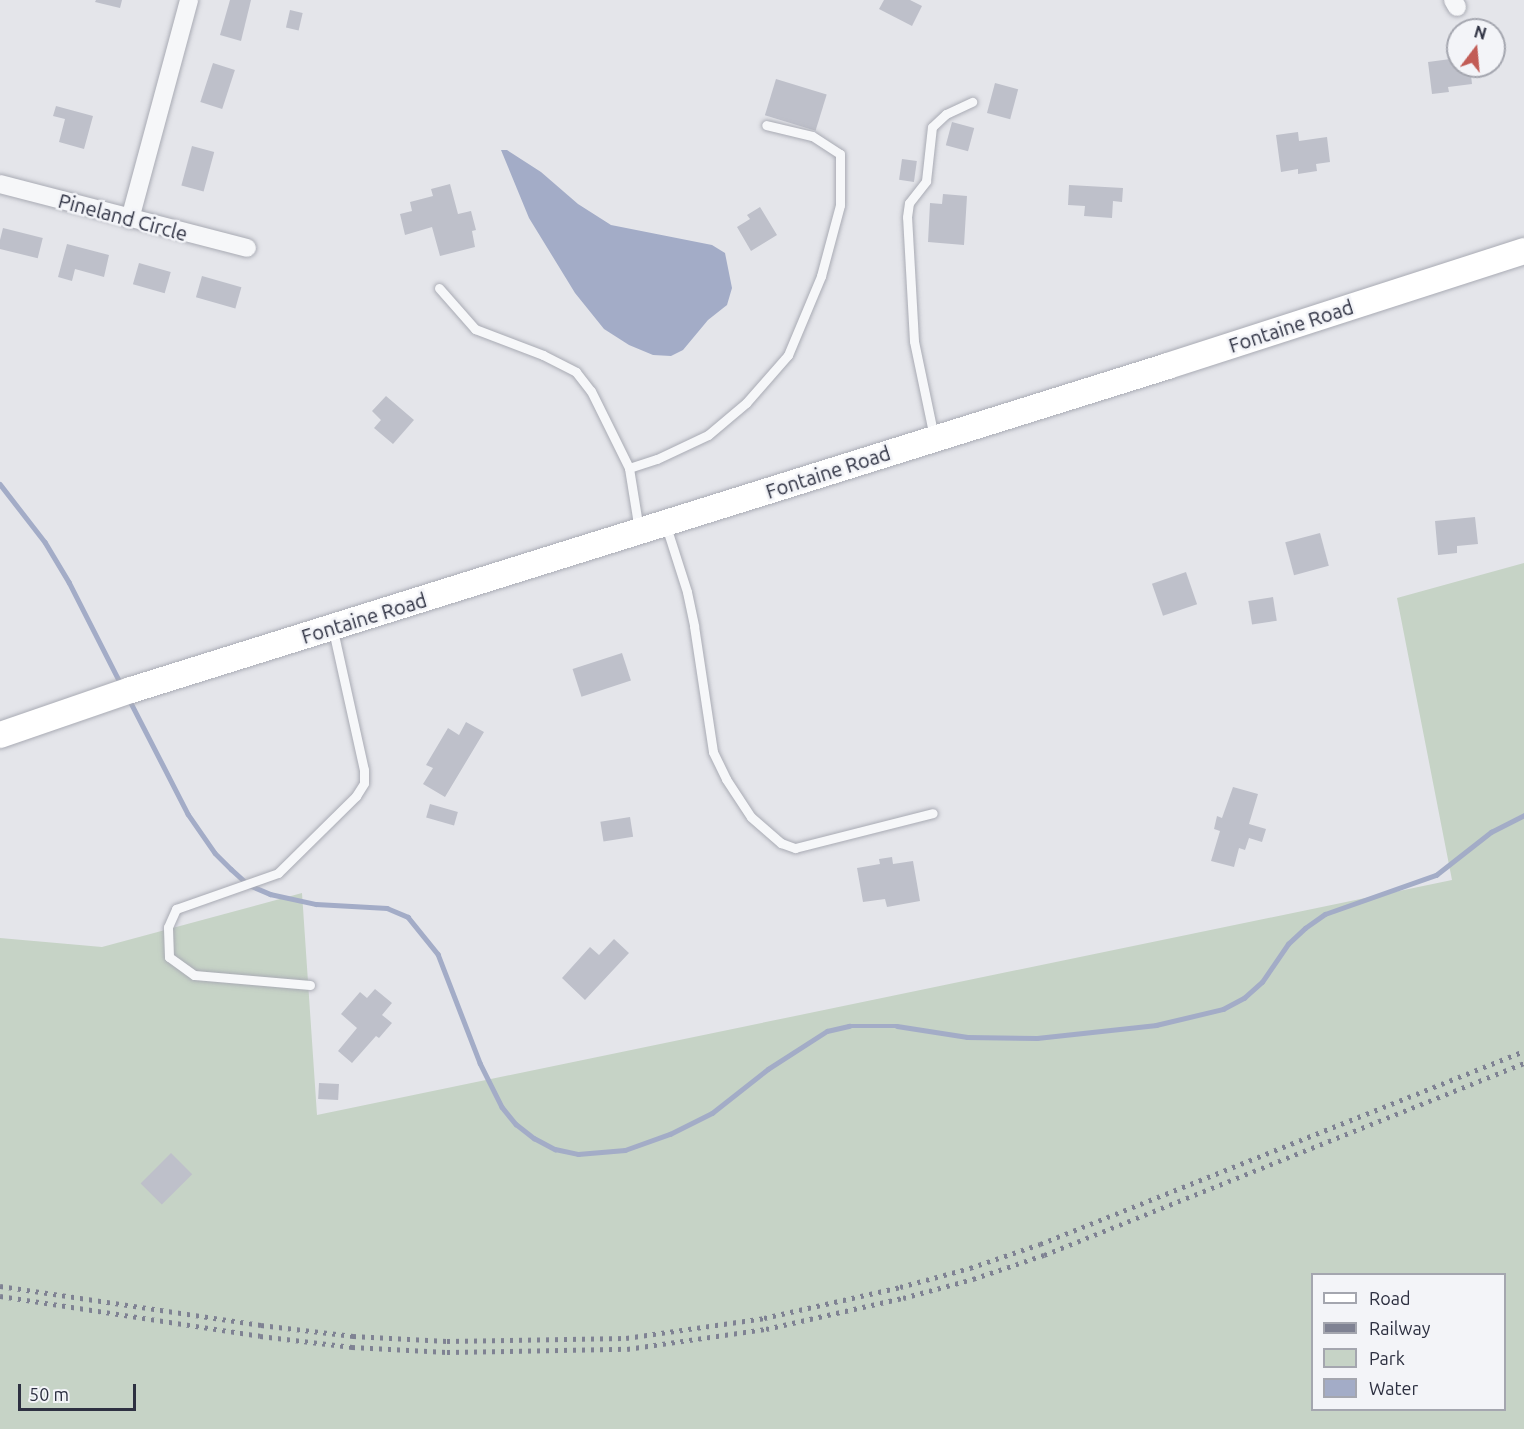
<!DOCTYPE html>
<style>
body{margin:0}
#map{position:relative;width:1524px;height:1429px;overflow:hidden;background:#e4e5ea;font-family:Ubuntu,sans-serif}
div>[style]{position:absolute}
.green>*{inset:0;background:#c6d3c6}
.water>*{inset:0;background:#a3acc7}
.stream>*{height:4.5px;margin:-2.25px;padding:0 2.25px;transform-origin:2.25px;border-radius:2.25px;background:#a3acc7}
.building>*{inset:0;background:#bec0ca;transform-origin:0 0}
.roads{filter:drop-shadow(0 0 2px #a9abb4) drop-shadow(0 0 2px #a9abb4)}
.lane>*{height:9px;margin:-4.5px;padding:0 4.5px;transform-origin:4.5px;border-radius:4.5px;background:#f6f7f9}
.street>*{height:18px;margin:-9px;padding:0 9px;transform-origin:9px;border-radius:9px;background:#f6f7f9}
.secondary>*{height:26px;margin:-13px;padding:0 13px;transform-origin:13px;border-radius:13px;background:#fff}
.rail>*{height:4.5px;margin-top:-2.25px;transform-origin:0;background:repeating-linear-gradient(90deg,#7f8293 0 3px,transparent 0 9px)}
span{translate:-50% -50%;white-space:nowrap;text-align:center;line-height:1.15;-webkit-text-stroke:5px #f3f4f8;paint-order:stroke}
.street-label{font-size:20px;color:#2d3041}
.legend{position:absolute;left:1311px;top:1273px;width:195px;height:138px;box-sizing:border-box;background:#f3f4f8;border:2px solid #a4a6af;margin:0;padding:8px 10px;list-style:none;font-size:18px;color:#2d3041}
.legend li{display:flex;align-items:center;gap:12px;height:30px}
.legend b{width:30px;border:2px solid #a4a6af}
.north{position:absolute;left:1446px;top:18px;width:60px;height:60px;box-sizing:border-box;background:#f3f4f8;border:2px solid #a4a6af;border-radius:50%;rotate:16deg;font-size:16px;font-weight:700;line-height:24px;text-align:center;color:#2d3041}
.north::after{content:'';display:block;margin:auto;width:21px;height:27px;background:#c25c56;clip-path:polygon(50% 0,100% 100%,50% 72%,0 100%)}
.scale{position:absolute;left:18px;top:1384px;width:118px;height:27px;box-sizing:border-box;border:3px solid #2d3041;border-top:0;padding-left:8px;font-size:18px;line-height:21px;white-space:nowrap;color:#2d3041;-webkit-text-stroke:4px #f3f4f8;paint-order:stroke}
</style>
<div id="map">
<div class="green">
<i style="clip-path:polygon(evenodd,1524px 563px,1524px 1429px,0 1429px,0 938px,102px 947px,302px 893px,317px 1115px,1452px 880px,1397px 598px,1524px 563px,1312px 1274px,1504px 1274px,1504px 1410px,1312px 1410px,1312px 1274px)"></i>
</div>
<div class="water">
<i style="clip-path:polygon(501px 150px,507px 150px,541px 172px,578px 204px,611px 225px,712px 245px,725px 253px,732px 288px,727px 305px,708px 320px,683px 350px,671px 356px,653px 355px,629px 345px,604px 329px,575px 293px,529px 218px)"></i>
</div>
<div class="stream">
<i style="left:0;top:484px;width:73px;rotate:52.2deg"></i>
<i style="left:45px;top:542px;width:47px;rotate:59deg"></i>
<i style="left:69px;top:582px;width:117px;rotate:63deg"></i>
<i style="left:129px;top:699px;width:129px;rotate:62.8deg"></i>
<i style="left:188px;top:814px;width:47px;rotate:55.3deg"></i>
<i style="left:215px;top:853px;width:23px;rotate:45deg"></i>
<i style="left:231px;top:869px;width:24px;rotate:42deg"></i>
<i style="left:249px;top:885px;width:23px;rotate:23deg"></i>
<i style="left:270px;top:894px;width:47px;rotate:12.3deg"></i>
<i style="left:316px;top:904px;width:71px;rotate:3.2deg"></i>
<i style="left:387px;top:908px;width:23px;rotate:23deg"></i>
<i style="left:408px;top:917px;width:48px;rotate:51deg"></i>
<i style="left:438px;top:954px;width:117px;rotate:68.9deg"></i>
<i style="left:480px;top:1063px;width:49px;rotate:63.4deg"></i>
<i style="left:502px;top:1107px;width:22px;rotate:51deg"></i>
<i style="left:516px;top:1124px;width:23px;rotate:38deg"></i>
<i style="left:534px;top:1138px;width:24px;rotate:28deg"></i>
<i style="left:555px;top:1149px;width:24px;rotate:12deg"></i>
<i style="left:578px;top:1154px;width:47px;rotate:-4.9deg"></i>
<i style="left:625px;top:1150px;width:48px;rotate:-19.6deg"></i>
<i style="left:670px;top:1134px;width:47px;rotate:-26.6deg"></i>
<i style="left:712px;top:1113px;width:71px;rotate:-38.2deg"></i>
<i style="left:768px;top:1069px;width:70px;rotate:-32.8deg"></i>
<i style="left:827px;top:1031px;width:23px;rotate:-13deg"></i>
<i style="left:849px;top:1026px;width:48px"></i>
<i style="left:897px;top:1026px;width:71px;rotate:8.9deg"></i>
<i style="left:967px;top:1037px;width:70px;rotate:0.8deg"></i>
<i style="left:1037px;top:1038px;width:120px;rotate:-6.2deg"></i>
<i style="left:1156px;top:1025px;width:69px;rotate:-13.4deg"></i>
<i style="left:1223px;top:1009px;width:24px;rotate:-28deg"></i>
<i style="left:1244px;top:998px;width:24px;rotate:-42deg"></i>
<i style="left:1262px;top:982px;width:46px;rotate:-55.6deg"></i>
<i style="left:1288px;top:944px;width:23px;rotate:-43deg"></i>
<i style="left:1305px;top:928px;width:24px;rotate:-35deg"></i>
<i style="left:1325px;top:914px;width:118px;rotate:-19.4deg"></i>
<i style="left:1436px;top:875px;width:70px;rotate:-38deg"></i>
<i style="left:1491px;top:832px;width:37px;rotate:-27deg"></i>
</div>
<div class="building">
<i style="clip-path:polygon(96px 0,122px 0,120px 8px,95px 2px)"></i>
<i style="clip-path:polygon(230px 0,251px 0,241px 41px,220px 35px)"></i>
<i style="clip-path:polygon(884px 0,910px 0,922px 6px,912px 26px,879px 9px)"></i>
<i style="left:290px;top:10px;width:13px;height:18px;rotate:13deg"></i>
<i style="clip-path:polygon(1458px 58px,1458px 66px,1470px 66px,1472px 84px,1448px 87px,1449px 92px,1432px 94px,1428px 62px)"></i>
<i style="left:213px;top:63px;width:23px;height:41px;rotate:18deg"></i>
<i style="left:776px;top:79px;width:53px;height:38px;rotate:17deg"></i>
<i style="left:995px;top:83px;width:24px;height:31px;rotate:15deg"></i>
<i style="clip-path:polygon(56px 106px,93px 116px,84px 149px,59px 142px,65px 119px,53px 116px)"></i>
<i style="left:952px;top:122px;width:23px;height:24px;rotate:15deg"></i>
<i style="clip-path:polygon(1298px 132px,1299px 141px,1327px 137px,1330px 162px,1316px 164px,1317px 171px,1298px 174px,1298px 169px,1281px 172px,1276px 135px)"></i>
<i style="left:192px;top:146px;width:23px;height:41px;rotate:15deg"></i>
<i style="left:902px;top:159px;width:15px;height:21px;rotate:8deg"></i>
<i style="clip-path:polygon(450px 184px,458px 214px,471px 211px,476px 230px,472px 231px,475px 247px,440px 256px,432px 227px,405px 235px,400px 214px,412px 211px,410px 202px,433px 196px,431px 189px)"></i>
<i style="clip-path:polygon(1069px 185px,1123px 188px,1122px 202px,1113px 201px,1112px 218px,1084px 216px,1085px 206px,1068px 205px)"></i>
<i style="clip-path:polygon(943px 194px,967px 196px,964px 245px,928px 242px,930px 203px,942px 204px)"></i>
<i style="clip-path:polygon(760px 207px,777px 235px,751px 251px,737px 227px,750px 219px,747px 215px)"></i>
<i style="left:3px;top:228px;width:41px;height:21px;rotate:14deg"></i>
<i style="clip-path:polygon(67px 244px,109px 255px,104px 277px,75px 269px,72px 281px,58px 277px)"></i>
<i style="left:139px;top:263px;width:33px;height:22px;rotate:16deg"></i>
<i style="left:202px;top:276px;width:41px;height:22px;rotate:16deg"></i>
<i style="clip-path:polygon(386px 396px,414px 420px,393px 444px,374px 428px,381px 420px,372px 411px)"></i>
<i style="clip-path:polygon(1475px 517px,1478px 544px,1457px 546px,1457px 553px,1438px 555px,1435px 521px)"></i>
<i style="left:1320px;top:533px;width:34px;height:36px;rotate:75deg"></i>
<i style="left:1186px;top:572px;width:34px;height:36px;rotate:71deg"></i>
<i style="left:1273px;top:597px;width:24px;height:25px;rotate:81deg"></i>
<i style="left:622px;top:653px;width:29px;height:52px;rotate:72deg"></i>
<i style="clip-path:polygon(466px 722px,484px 732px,445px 797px,423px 784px,433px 768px,426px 765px,448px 728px,459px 735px)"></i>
<i style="clip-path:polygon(1233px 787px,1258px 794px,1249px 824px,1266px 829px,1262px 842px,1249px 838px,1245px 850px,1239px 848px,1234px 867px,1211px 861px,1220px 831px,1214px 829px,1217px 816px,1222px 818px)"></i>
<i style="left:430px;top:804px;width:29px;height:14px;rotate:16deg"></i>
<i style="left:630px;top:817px;width:20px;height:30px;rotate:81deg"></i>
<i style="clip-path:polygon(892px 857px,893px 864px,913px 861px,920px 901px,887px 907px,885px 899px,863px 902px,857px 868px,880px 864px,879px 859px)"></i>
<i style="clip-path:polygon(614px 939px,629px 953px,585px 1000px,562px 978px,590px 947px,599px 955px)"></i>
<i style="clip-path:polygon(375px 989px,392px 1003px,382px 1015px,392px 1023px,379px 1038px,376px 1036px,352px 1063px,338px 1051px,357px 1028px,341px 1014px,360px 992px,367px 998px)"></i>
<i style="left:319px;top:1083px;width:20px;height:16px;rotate:3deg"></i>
<i style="left:171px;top:1153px;width:30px;height:43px;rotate:45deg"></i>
</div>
<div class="roads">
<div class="lane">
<i style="left:439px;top:288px;width:55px;rotate:48.7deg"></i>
<i style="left:475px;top:329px;width:73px;rotate:20.9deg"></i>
<i style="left:543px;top:355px;width:37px;rotate:27deg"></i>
<i style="left:576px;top:372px;width:24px;rotate:52deg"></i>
<i style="left:591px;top:391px;width:86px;rotate:63.7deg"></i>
<i style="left:934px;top:437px;width:98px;rotate:-101.8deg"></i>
<i style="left:914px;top:341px;width:124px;rotate:-93.2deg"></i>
<i style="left:907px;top:217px;width:14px;rotate:-82deg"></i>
<i style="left:909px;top:203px;width:28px;rotate:-52deg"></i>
<i style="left:926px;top:181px;width:54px;rotate:-83.7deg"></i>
<i style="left:932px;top:127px;width:19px;rotate:-43deg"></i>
<i style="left:946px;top:114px;width:29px;rotate:-25deg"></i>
<i style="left:666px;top:526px;width:69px;rotate:72.3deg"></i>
<i style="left:687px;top:592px;width:35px;rotate:78deg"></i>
<i style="left:694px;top:626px;width:127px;rotate:81.4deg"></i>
<i style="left:713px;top:752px;width:30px;rotate:64deg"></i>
<i style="left:726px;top:779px;width:45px;rotate:56.7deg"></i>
<i style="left:751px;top:817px;width:40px;rotate:41deg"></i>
<i style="left:781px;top:843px;width:15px;rotate:20deg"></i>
<i style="left:795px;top:848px;width:142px;rotate:-14.2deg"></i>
<i style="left:639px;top:530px;width:63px;rotate:-99.2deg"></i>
<i style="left:629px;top:468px;width:29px;rotate:-18deg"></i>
<i style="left:657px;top:459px;width:56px;rotate:-25.2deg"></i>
<i style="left:708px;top:435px;width:50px;rotate:-40.1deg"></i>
<i style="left:746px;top:403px;width:64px;rotate:-48.8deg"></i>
<i style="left:788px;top:355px;width:86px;rotate:-67.3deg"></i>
<i style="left:821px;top:276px;width:73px;rotate:-75deg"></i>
<i style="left:840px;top:205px;width:51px;rotate:-90deg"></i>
<i style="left:840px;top:154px;width:33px;rotate:-147deg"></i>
<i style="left:812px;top:136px;width:47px;rotate:-166.6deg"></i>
<i style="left:310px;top:985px;width:116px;rotate:-175.1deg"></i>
<i style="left:194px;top:975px;width:31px;rotate:-144deg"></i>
<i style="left:169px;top:957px;width:30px;rotate:-92deg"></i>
<i style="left:168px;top:927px;width:20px;rotate:-66deg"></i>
<i style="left:176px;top:909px;width:108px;rotate:-19.4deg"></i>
<i style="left:278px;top:873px;width:110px;rotate:-44.6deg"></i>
<i style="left:356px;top:796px;width:15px;rotate:-58deg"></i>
<i style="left:364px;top:783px;width:13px;rotate:-90deg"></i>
<i style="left:364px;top:770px;width:143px;rotate:-102.5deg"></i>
</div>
<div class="street">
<i style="left:1453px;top:0;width:8px;rotate:60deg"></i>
<i style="left:0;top:184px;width:255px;rotate:14.5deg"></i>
<i style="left:130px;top:219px;width:227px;rotate:-74.9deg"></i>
</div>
<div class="secondary">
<i style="left:0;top:735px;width:139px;rotate:-19deg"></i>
<i style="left:131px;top:690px;width:1086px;rotate:-17.35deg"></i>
<i style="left:1168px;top:366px;width:374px;rotate:-17.9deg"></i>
</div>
</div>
<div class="rail">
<i style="left:0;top:1286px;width:264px;rotate:8.5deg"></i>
<i style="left:261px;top:1325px;width:93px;rotate:6.8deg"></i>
<i style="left:353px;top:1336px;width:94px;rotate:3deg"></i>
<i style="left:447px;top:1341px;width:179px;rotate:-1deg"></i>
<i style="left:626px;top:1338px;width:139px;rotate:-8.2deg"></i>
<i style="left:764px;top:1318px;width:139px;rotate:-12.8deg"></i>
<i style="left:900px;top:1287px;width:73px;rotate:-15.2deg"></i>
<i style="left:970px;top:1268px;width:74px;rotate:-18.9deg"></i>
<i style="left:1040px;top:1244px;width:521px;rotate:-21.74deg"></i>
<i style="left:0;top:1296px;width:263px;rotate:8.7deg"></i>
<i style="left:260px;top:1336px;width:93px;rotate:6.8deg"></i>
<i style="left:352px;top:1347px;width:95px;rotate:3deg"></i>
<i style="left:447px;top:1352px;width:180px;rotate:-1deg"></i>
<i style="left:627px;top:1349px;width:140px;rotate:-8.2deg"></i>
<i style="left:766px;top:1329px;width:140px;rotate:-12.8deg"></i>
<i style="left:903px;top:1298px;width:73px;rotate:-15.2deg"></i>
<i style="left:973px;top:1279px;width:75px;rotate:-18.7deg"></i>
<i style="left:1044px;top:1255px;width:517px;rotate:-21.8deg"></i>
</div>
<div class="street-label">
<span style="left:123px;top:217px;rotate:15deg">Pineland Circle</span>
<span style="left:1291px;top:326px;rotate:-18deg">Fontaine Road</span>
<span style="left:828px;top:472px;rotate:-18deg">Fontaine Road</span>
<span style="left:364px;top:618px;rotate:-17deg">Fontaine Road</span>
</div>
<ul class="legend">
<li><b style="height:8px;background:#fff"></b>Road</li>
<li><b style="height:8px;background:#7f8293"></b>Railway</li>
<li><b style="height:16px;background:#c6d3c6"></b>Park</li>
<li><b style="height:16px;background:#a3acc7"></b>Water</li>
</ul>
<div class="north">N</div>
<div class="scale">50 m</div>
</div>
